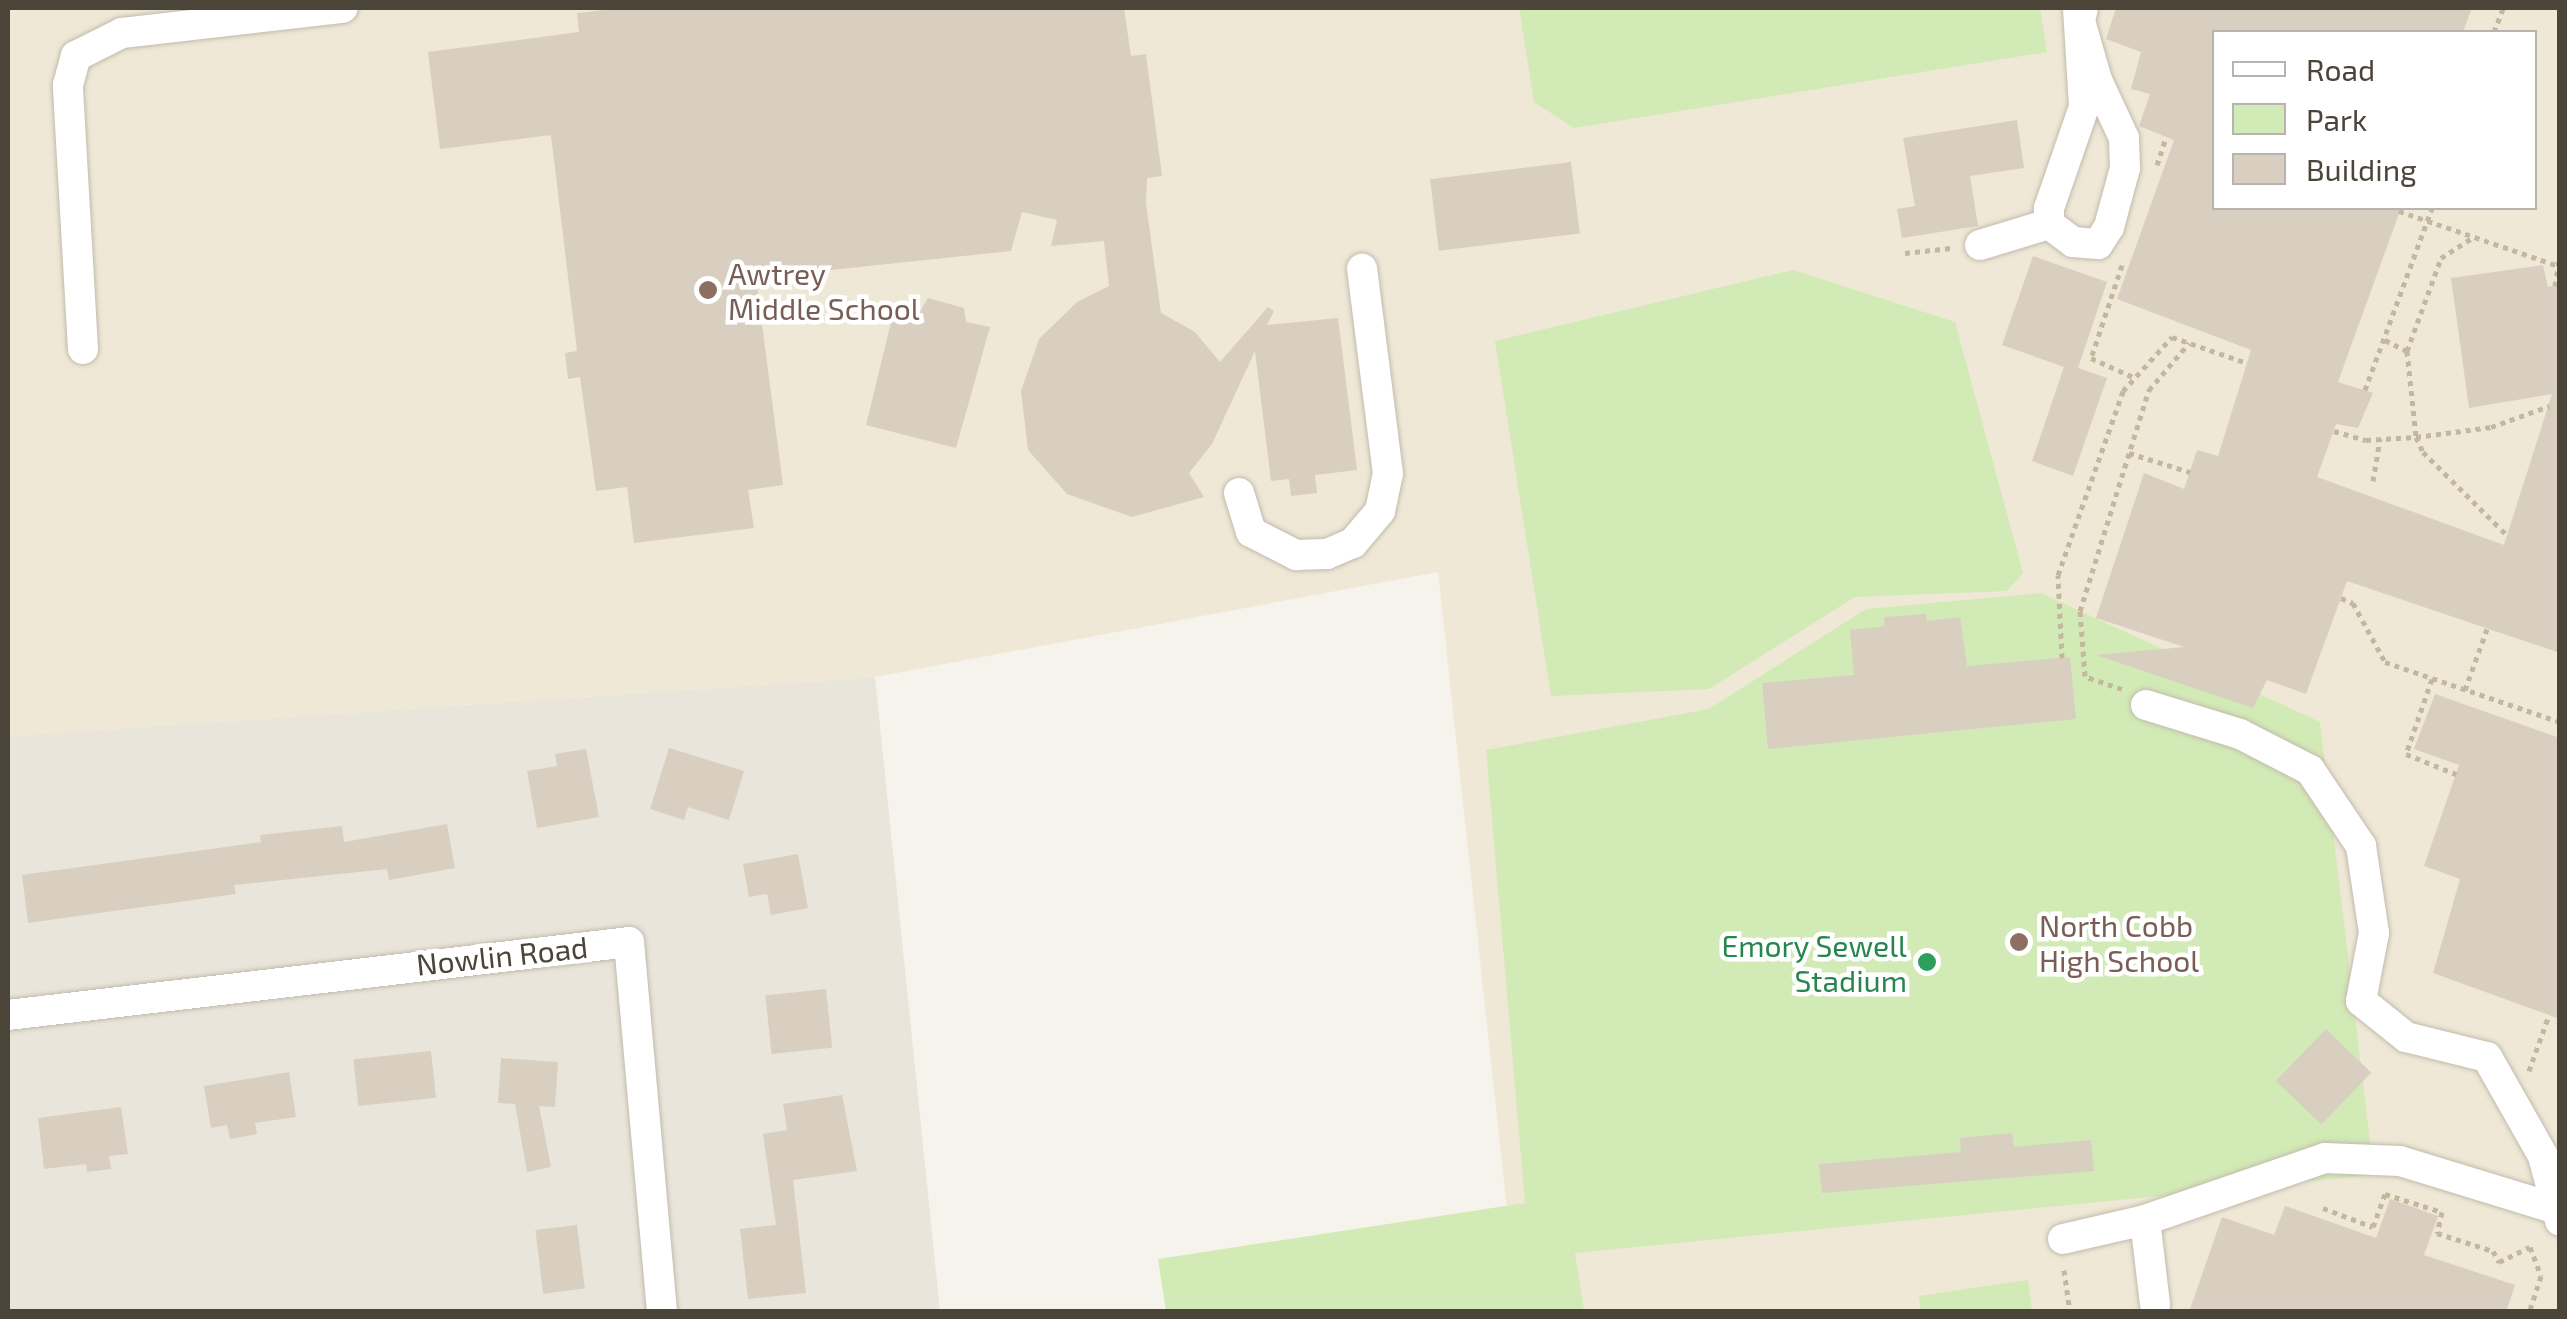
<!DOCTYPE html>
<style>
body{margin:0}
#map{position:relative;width:2567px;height:1319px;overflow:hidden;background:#f6f3ec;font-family:"Exo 2",sans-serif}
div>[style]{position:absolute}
.residential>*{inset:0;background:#eae5da}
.education>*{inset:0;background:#efe8d6}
.green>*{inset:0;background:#d2eab5}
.building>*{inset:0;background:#d8cfc1;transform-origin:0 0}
.path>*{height:5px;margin-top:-2.5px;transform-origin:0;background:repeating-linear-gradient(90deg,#c4b79f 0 5px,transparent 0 10px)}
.roads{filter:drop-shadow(0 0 2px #c2bbae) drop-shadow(0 0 2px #c2bbae)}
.minor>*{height:30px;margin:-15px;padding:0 15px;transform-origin:15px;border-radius:15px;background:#fff}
.dots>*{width:28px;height:28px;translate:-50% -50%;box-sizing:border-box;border:5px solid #fff;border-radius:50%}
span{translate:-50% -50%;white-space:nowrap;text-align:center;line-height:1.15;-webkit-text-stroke:9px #fff;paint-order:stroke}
.education-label{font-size:30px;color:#785e54}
.left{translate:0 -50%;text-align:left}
.leisure-label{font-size:30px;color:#27864d}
.right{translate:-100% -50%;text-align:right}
.street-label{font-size:30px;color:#4b4439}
.frame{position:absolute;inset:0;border:10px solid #4b4439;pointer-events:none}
.legend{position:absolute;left:2212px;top:30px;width:325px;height:180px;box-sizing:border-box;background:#fff;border:2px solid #b7b4b0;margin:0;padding:12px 18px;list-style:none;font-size:30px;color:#4b4439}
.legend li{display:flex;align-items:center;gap:20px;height:50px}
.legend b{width:50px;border:2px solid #b7b4b0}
</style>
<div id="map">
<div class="residential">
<i style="clip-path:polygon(875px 677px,940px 1311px,8px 1312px,8px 736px)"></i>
</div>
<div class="education">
<i style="clip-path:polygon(evenodd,8px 8px,2559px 8px,2559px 1311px,1518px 1311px,1438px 572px,875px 677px,8px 736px,8px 8px,2214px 32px,2534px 32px,2534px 208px,2214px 208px,2214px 32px)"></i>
</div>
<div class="green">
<i style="clip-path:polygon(1519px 8px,2040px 8px,2047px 52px,1574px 128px,1534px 102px)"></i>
<i style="clip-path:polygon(1793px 270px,1955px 322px,2023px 573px,2007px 591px,1855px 597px,1709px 689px,1551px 696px,1495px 341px)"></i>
<i style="clip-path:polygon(2041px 593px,2320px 722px,2374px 1175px,1575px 1253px,1584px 1311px,1166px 1311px,1158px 1259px,1525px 1203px,1486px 750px,1709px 709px,1866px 609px)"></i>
<i style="clip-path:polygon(2028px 1280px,2032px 1311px,1921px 1311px,1919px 1296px)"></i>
</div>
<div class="building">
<i style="clip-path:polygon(621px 8px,1124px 8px,1131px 56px,1146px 54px,1162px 176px,1147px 178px,1146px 203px,1161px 313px,1195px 332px,1220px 362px,1268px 307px,1274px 311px,1267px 325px,1338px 318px,1357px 470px,1315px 475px,1317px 493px,1291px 496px,1289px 479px,1271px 481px,1255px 351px,1212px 444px,1189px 473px,1204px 497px,1132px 517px,1067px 494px,1028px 450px,1021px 391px,1039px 339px,1077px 302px,1109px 286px,1104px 241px,1051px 246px,1057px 220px,1022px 212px,1011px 251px,756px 278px,783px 485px,748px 490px,754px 528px,634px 543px,627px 487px,596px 491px,580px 377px,568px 379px,565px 353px,577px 351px,551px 135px,440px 149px,428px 52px,579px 32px,577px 13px)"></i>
<i style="clip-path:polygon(2116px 8px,2472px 8px,2463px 32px,2214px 32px,2214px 208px,2401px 208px,2338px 382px,2373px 393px,2358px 428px,2336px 424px,2317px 477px,2504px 545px,2552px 394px,2469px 408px,2451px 278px,2543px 265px,2548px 287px,2560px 285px,2560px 653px,2347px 581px,2306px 694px,2267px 680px,2253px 708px,2096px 655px,2184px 647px,2096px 618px,2144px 473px,2184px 489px,2197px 450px,2218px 456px,2251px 350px,2117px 299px,2174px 140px,2139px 126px,2150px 94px,2131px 89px,2141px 52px,2106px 39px)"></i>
<i style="clip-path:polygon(2017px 120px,2024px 168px,1970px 176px,1978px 226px,1902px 238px,1897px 209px,1915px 206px,1903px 138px)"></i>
<i style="left:1571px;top:162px;width:72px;height:142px;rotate:83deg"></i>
<i style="clip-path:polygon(2033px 256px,2107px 282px,2078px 368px,2107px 378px,2073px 476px,2032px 461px,2064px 367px,2002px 345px)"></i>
<i style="clip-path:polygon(928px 298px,964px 308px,966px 322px,990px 327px,956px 448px,866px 425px,895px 306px,919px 313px)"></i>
<i style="clip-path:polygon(1926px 614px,1927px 621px,1960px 617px,1967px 666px,2070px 657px,2076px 719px,1768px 749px,1762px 683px,1854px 675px,1850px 630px,1885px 626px,1884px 617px)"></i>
<i style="clip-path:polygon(2435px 694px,2560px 738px,2560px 1019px,2433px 973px,2460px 879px,2424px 866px,2459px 765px,2414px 749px)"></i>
<i style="clip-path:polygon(669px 748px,744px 771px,729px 820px,688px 807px,684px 820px,650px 809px)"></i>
<i style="clip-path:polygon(586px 749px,599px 817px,537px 828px,527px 771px,557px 766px,555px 754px)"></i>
<i style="clip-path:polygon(447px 824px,455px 868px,389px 880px,387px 869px,234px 885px,236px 894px,28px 923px,22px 875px,261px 842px,260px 835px,342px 826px,344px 842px)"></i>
<i style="clip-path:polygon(798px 854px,808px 908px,771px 915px,767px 894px,749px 897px,743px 864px)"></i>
<i style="left:826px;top:989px;width:59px;height:61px;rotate:84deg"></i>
<i style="left:2326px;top:1029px;width:63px;height:72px;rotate:44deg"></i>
<i style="left:431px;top:1051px;width:47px;height:78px;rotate:84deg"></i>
<i style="clip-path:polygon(501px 1058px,558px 1062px,555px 1107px,539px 1106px,551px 1167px,527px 1172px,515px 1104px,498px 1103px)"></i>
<i style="clip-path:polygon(289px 1072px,296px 1117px,255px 1123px,257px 1134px,230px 1139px,227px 1125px,211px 1128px,204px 1086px)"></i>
<i style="clip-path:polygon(842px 1095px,857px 1171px,793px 1180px,806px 1293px,748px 1299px,740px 1229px,776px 1225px,763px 1134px,787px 1130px,783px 1104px)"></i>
<i style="clip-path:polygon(121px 1107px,128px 1154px,109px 1156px,111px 1169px,87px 1172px,86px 1164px,44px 1169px,38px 1118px)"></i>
<i style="clip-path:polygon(2012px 1133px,2014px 1147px,2091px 1140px,2094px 1171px,1822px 1193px,1819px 1164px,1961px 1152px,1960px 1138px)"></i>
<i style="clip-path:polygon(2390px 1199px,2438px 1216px,2424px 1255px,2515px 1285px,2506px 1312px,2189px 1312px,2222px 1217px,2274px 1235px,2285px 1206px,2376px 1238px)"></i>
<i style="left:577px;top:1225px;width:64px;height:42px;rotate:83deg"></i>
</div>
<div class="path">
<i style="left:2494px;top:32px;width:26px;rotate:-69deg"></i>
<i style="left:2157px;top:165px;width:28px;rotate:-72deg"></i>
<i style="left:2399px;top:211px;width:166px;rotate:19deg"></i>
<i style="left:1905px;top:253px;width:46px;rotate:-6.2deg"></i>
<i style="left:2122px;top:265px;width:98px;rotate:108.4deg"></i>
<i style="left:2091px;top:358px;width:48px;rotate:24.4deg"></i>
<i style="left:2555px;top:286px;width:30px;rotate:-81deg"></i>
<i style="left:2385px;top:340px;width:25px;rotate:27deg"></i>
<i style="left:2407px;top:351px;width:86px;rotate:84deg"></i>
<i style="left:2416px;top:437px;width:17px;rotate:65deg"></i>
<i style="left:2423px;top:452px;width:118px;rotate:44.7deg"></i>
<i style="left:2407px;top:351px;width:99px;rotate:-69.9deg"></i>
<i style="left:2441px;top:258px;width:38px;rotate:-33deg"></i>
<i style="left:2365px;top:390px;width:194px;rotate:-69.8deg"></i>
<i style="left:2334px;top:431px;width:33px;rotate:16deg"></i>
<i style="left:2366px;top:440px;width:50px;rotate:-3.4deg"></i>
<i style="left:2416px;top:437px;width:76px;rotate:-7.6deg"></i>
<i style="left:2491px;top:427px;width:62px;rotate:-19.9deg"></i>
<i style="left:2129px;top:453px;width:64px;rotate:17.3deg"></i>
<i style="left:2373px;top:481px;width:43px;rotate:-80.5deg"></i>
<i style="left:2341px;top:598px;width:13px;rotate:23deg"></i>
<i style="left:2353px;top:603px;width:67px;rotate:61.5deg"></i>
<i style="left:2385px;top:662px;width:185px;rotate:18.9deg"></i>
<i style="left:2062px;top:658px;width:83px;rotate:-92.8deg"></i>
<i style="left:2058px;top:575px;width:195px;rotate:-70.5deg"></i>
<i style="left:2123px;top:391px;width:73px;rotate:-47.8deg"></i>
<i style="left:2172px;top:337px;width:79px;rotate:19.1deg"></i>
<i style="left:2432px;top:679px;width:79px;rotate:109.1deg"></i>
<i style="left:2406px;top:754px;width:54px;rotate:21.8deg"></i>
<i style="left:2122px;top:689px;width:39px;rotate:-161deg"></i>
<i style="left:2085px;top:676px;width:65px;rotate:-94.4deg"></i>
<i style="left:2080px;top:611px;width:232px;rotate:-72.7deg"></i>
<i style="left:2149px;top:390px;width:62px;rotate:-49.6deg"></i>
<i style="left:2465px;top:690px;width:65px;rotate:-70.2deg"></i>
<i style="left:2529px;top:1071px;width:59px;rotate:-70.3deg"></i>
<i style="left:2323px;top:1208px;width:53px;rotate:20.8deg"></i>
<i style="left:2373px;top:1227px;width:35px;rotate:-70deg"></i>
<i style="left:2385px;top:1194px;width:60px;rotate:17.5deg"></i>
<i style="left:2442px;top:1212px;width:22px;rotate:103deg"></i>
<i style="left:2437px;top:1233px;width:59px;rotate:17.8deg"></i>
<i style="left:2493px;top:1251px;width:13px;rotate:61deg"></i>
<i style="left:2499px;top:1262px;width:34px;rotate:-26deg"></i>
<i style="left:2530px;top:1247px;width:31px;rotate:69deg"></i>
<i style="left:2541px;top:1276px;width:38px;rotate:108deg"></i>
<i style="left:2064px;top:1270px;width:42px;rotate:81.9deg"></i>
</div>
<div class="roads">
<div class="minor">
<i style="left:2078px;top:8px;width:99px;rotate:86.5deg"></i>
<i style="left:2084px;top:107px;width:107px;rotate:109.1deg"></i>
<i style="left:2049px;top:208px;width:16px;rotate:90deg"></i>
<i style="left:2049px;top:224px;width:30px;rotate:37deg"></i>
<i style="left:2073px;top:242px;width:25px;rotate:5deg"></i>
<i style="left:2098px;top:244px;width:20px;rotate:-57deg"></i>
<i style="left:2109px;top:227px;width:61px;rotate:-74.8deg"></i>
<i style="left:2125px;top:168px;width:30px;rotate:-92deg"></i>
<i style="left:2124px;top:138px;width:64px;rotate:-115deg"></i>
<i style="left:2097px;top:80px;width:61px;rotate:-106.1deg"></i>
<i style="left:2080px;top:21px;width:13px;rotate:-77deg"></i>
<i style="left:1980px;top:245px;width:72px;rotate:-16.9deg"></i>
<i style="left:83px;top:349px;width:264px;rotate:-93.3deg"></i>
<i style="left:68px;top:85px;width:30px;rotate:-75deg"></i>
<i style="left:76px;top:56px;width:51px;rotate:-26.6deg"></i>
<i style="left:122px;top:33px;width:222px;rotate:-6.5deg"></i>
<i style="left:1239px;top:493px;width:41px;rotate:72.9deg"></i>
<i style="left:1251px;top:532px;width:51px;rotate:27.1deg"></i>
<i style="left:1296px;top:555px;width:31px;rotate:-2deg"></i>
<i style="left:1327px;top:554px;width:28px;rotate:-23deg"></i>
<i style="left:1353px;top:543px;width:42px;rotate:-49.8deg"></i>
<i style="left:1380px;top:511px;width:38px;rotate:-78deg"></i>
<i style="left:1388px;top:474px;width:207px;rotate:-97.2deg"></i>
<i style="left:2146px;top:705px;width:98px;rotate:17.1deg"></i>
<i style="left:2240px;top:734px;width:79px;rotate:27.2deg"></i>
<i style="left:2310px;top:770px;width:92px;rotate:56.1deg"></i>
<i style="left:2361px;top:846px;width:88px;rotate:81.5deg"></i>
<i style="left:2374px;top:933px;width:69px;rotate:100.8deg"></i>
<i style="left:2361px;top:1001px;width:58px;rotate:38.7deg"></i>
<i style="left:2406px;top:1037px;width:83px;rotate:13.9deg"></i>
<i style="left:2487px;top:1057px;width:114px;rotate:60.5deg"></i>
<i style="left:2543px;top:1156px;width:67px;rotate:75.3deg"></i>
<i style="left:8px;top:1015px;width:625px;rotate:-6.7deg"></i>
<i style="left:629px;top:942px;width:371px;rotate:84.9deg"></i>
<i style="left:2145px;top:1220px;width:85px;rotate:83.2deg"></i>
<i style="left:2063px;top:1239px;width:84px;rotate:-13deg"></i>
<i style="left:2145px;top:1220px;width:190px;rotate:-19deg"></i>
<i style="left:2325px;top:1158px;width:75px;rotate:2.3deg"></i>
<i style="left:2400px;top:1161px;width:161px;rotate:17deg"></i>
</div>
</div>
<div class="dots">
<i style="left:708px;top:290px;background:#8d6e63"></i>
<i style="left:2019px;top:942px;background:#8d6e63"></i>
<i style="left:1927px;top:962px;background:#2e9e5b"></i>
</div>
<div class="education-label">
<span class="left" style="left:728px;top:290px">Awtrey<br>Middle School</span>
<span class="left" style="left:2039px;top:942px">North Cobb<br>High School</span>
</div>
<div class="leisure-label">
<span class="right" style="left:1907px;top:962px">Emory Sewell<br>Stadium</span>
</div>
<div class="street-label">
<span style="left:502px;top:955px;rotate:-6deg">Nowlin Road</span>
</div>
<div class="frame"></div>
<ul class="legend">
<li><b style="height:12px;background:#fff"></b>Road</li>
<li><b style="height:28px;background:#d2eab5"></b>Park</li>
<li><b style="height:28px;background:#d8cfc1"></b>Building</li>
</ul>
</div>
